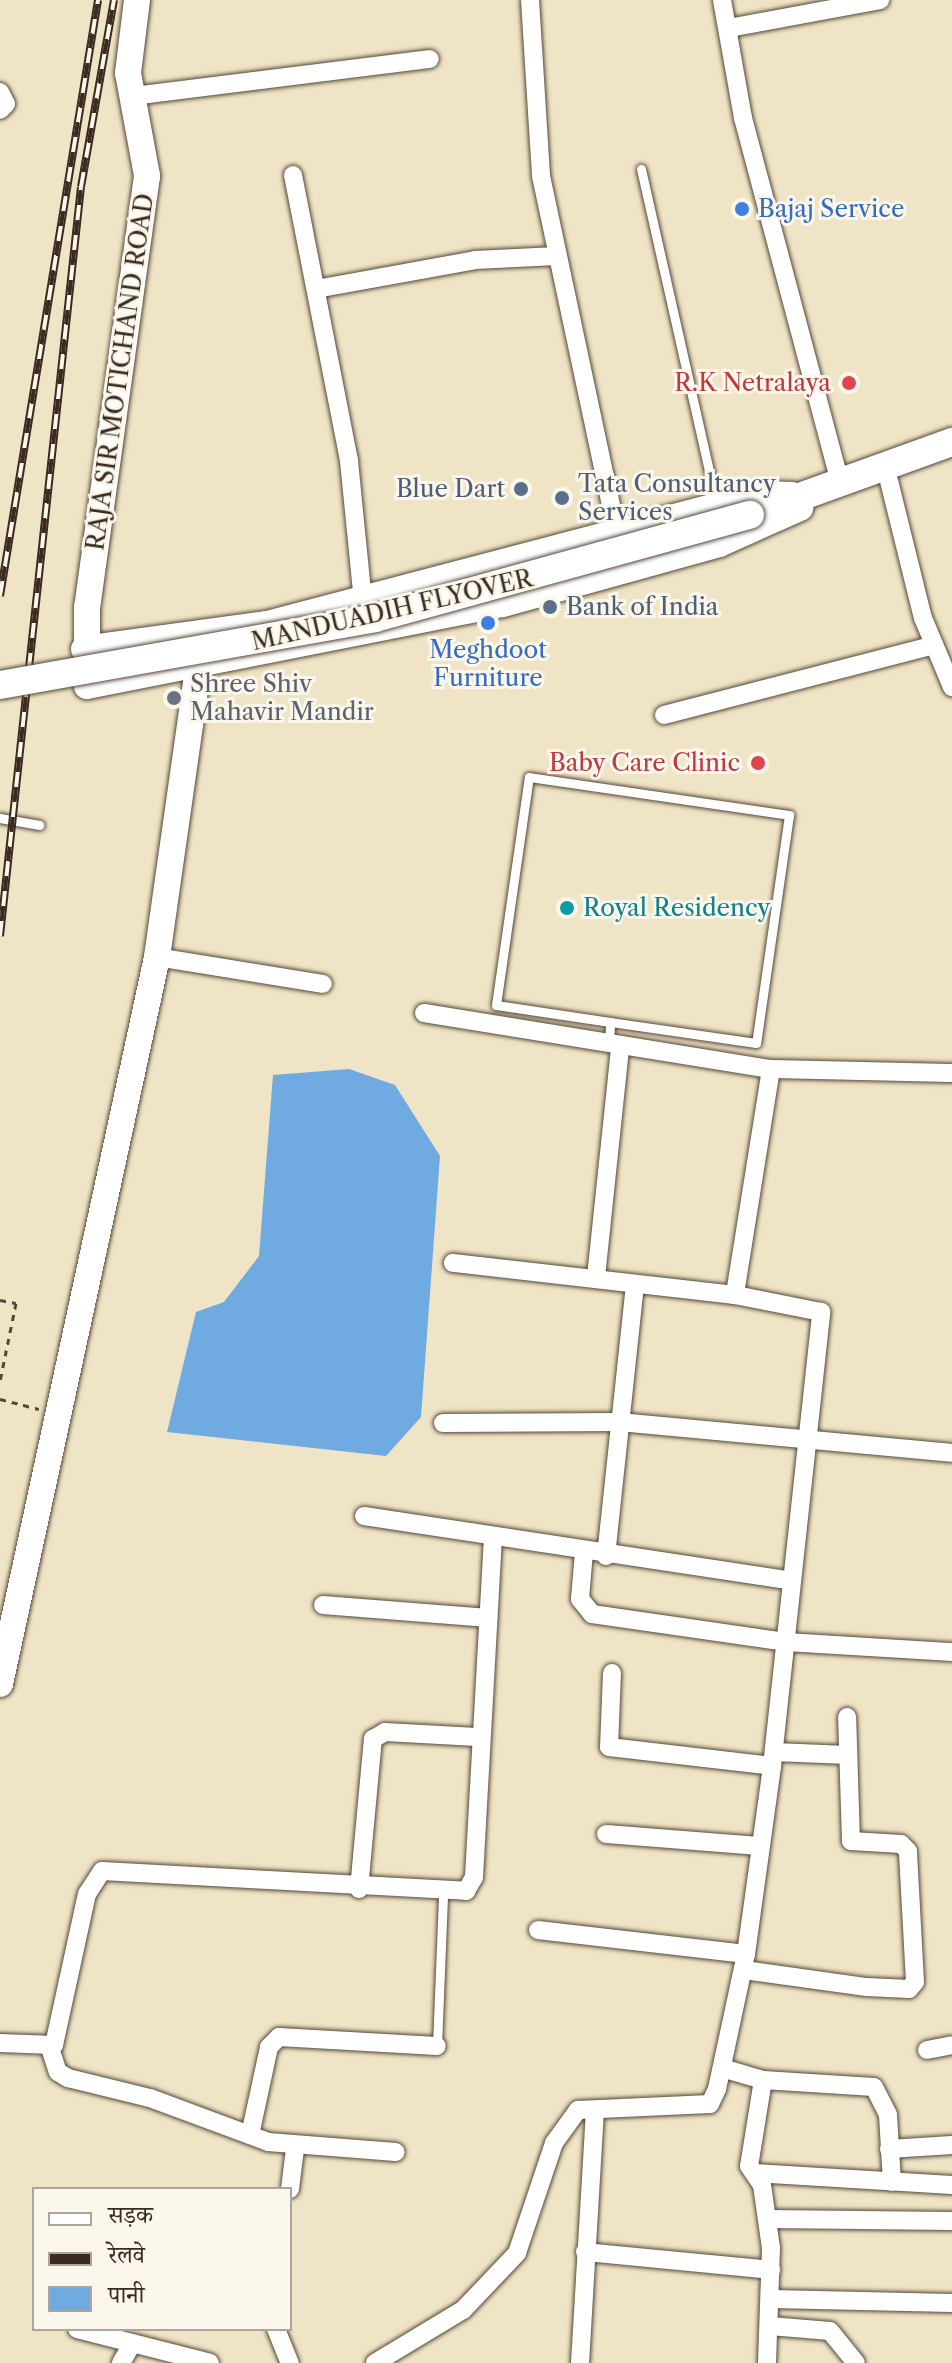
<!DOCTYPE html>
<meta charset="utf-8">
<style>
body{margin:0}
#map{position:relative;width:952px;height:2363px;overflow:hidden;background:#f0e4c6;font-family:"Libre Caslon Text","Noto Serif Devanagari",serif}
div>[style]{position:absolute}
.water>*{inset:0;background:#6faae0}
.path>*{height:3px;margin-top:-1.5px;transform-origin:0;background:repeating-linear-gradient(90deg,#564637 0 6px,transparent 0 12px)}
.roads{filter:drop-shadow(0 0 2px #564637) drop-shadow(0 0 2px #564637)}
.lane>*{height:9px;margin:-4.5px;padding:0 4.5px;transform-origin:4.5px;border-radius:4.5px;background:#fff}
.street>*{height:18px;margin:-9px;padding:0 9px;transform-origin:9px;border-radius:9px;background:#fff}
.secondary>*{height:26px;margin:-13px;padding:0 13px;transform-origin:13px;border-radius:13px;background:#fff}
.primary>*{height:28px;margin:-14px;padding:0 14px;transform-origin:14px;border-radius:14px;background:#fff}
.rail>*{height:8px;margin-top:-4px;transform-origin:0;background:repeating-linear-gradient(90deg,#fbf7ec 0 15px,#3b2a1e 0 30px);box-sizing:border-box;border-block:2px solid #3b2a1e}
.bridges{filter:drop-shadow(0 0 2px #564637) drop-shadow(0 0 2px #564637)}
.primary-bridge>*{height:28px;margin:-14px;padding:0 14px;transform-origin:14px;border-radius:14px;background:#fff}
.dots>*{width:22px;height:22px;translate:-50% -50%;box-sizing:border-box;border:4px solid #fbf7ec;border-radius:50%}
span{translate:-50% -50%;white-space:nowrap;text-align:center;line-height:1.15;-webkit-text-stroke:6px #fbf7ec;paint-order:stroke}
.shop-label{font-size:24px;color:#366cbe}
.left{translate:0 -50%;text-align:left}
.street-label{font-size:24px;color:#3b2a1e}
.health-label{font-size:24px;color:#be3a42}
.right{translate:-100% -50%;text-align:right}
.service-label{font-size:24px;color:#4e5e75}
.worship-label{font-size:24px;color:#5b616d}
.culture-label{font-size:24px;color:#0d838f}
.legend{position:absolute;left:32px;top:2187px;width:260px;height:144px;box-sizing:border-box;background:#fbf7ec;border:2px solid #aea59a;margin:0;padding:10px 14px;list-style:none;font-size:24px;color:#3b2a1e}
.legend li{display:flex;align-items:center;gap:16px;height:40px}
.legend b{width:40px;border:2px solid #aea59a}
</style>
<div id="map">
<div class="water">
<i style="clip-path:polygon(349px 1069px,395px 1085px,440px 1156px,421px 1417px,386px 1456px,167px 1432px,196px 1312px,224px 1302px,259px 1256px,273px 1075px)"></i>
</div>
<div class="path">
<i style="left:0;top:1300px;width:16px;rotate:11deg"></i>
<i style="left:16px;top:1303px;width:80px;rotate:101.6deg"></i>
<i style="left:0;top:1399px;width:40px;rotate:14.4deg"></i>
</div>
<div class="roads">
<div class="lane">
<i style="left:641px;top:169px;width:344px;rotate:77.3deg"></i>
<i style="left:0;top:818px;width:40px;rotate:10deg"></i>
<i style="left:609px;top:1044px;width:22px;rotate:-87deg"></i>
<i style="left:610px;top:1022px;width:115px;rotate:-171.5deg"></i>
<i style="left:496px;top:1005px;width:230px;rotate:-81.8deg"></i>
<i style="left:529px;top:777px;width:263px;rotate:8.3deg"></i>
<i style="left:789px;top:815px;width:230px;rotate:98.2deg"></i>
<i style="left:756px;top:1043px;width:148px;rotate:-171.8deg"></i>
<i style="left:437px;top:2046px;width:152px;rotate:-87.7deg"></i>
</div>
<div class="street">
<i style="left:530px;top:0;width:176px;rotate:86.4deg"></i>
<i style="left:541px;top:176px;width:366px;rotate:78deg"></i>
<i style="left:722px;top:0;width:120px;rotate:79.9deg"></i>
<i style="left:743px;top:118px;width:373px;rotate:75.1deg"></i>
<i style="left:729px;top:28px;width:154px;rotate:-10.5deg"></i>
<i style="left:0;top:92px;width:13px;rotate:63deg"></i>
<i style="left:6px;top:104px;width:8px;rotate:135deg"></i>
<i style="left:133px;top:96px;width:299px;rotate:-7.1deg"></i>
<i style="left:293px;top:175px;width:291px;rotate:78.9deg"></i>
<i style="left:349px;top:461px;width:141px;rotate:84.3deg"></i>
<i style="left:316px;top:289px;width:162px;rotate:-10.3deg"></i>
<i style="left:475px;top:260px;width:82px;rotate:-2.8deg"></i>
<i style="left:889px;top:481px;width:141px;rotate:76.1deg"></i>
<i style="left:923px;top:618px;width:75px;rotate:67.2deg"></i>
<i style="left:664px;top:715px;width:279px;rotate:-14.5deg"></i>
<i style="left:157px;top:957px;width:168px;rotate:9.2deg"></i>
<i style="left:424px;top:1013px;width:351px;rotate:9.2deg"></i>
<i style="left:771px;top:1069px;width:229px;rotate:99.1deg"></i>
<i style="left:771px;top:1069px;width:181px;rotate:1.3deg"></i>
<i style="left:596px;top:1277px;width:229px;rotate:-84deg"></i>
<i style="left:443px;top:1423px;width:176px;rotate:-0.3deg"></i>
<i style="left:619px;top:1422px;width:334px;rotate:5.3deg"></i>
<i style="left:364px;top:1516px;width:430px;rotate:8.6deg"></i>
<i style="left:584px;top:1552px;width:47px;rotate:94.9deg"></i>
<i style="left:580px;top:1599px;width:19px;rotate:51deg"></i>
<i style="left:592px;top:1614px;width:197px;rotate:8.2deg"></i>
<i style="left:787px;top:1642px;width:165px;rotate:3.5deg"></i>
<i style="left:606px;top:1556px;width:272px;rotate:-83.9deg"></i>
<i style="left:323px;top:1605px;width:166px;rotate:4.5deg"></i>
<i style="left:612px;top:1673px;width:74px;rotate:92.3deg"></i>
<i style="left:609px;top:1747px;width:164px;rotate:6.6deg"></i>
<i style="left:774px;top:1752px;width:74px;rotate:2.3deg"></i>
<i style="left:606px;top:1834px;width:154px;rotate:4.5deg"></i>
<i style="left:359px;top:1889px;width:151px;rotate:-84.7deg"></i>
<i style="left:373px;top:1739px;width:14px;rotate:-30deg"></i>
<i style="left:385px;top:1732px;width:92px;rotate:3.1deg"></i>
<i style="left:538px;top:1930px;width:209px;rotate:6.6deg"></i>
<i style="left:744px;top:1970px;width:124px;rotate:7.9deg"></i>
<i style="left:867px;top:1987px;width:42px;rotate:2.7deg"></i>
<i style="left:909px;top:1989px;width:9px;rotate:-49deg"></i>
<i style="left:915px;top:1982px;width:131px;rotate:-93.1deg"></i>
<i style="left:908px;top:1851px;width:10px;rotate:-135deg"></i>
<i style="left:901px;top:1844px;width:50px;rotate:-176.6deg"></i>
<i style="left:851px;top:1841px;width:124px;rotate:-91.8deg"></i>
<i style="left:0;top:2043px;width:54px;rotate:2.1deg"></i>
<i style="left:54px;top:2045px;width:155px;rotate:-77.7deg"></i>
<i style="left:87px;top:1894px;width:27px;rotate:-57deg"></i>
<i style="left:102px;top:1871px;width:365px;rotate:3.1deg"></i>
<i style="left:466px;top:1891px;width:16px;rotate:-60deg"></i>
<i style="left:474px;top:1877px;width:339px;rotate:-86.8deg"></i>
<i style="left:50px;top:2048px;width:25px;rotate:72deg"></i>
<i style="left:58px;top:2072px;width:12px;rotate:31deg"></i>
<i style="left:68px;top:2078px;width:84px;rotate:13.7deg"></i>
<i style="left:150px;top:2098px;width:126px;rotate:20.4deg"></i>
<i style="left:268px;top:2142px;width:128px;rotate:4.5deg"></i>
<i style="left:927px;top:2050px;width:25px;rotate:-11deg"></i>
<i style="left:722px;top:2068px;width:43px;rotate:16.3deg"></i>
<i style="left:763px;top:2080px;width:111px;rotate:3.6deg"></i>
<i style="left:874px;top:2087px;width:31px;rotate:63deg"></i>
<i style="left:888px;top:2115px;width:67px;rotate:86.6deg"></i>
<i style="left:763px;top:2080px;width:87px;rotate:99.2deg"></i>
<i style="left:749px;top:2166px;width:23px;rotate:56deg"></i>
<i style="left:762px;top:2185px;width:64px;rotate:81.9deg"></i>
<i style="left:771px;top:2248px;width:115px;rotate:92deg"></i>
<i style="left:250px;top:2135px;width:90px;rotate:-77.8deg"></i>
<i style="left:269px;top:2047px;width:14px;rotate:-45deg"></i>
<i style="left:279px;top:2037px;width:158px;rotate:3.3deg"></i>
<i style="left:889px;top:2149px;width:63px;rotate:-3.6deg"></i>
<i style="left:754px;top:2173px;width:198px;rotate:3.5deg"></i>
<i style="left:290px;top:2189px;width:40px;rotate:-82.9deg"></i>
<i style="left:768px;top:2219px;width:184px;rotate:0.6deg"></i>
<i style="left:585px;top:2252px;width:187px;rotate:5.5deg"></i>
<i style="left:772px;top:2299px;width:180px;rotate:1.3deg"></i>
<i style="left:770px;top:2326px;width:60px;rotate:4.8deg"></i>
<i style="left:830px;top:2331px;width:41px;rotate:50.9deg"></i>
<i style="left:77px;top:2329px;width:137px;rotate:14.3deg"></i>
<i style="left:276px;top:2329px;width:37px;rotate:68deg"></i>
<i style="left:121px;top:2363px;width:22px;rotate:-60deg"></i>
<i style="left:375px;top:2363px;width:103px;rotate:-31.1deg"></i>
<i style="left:463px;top:2310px;width:79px;rotate:-46.5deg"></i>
<i style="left:517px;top:2253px;width:116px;rotate:-71.4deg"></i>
<i style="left:554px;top:2143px;width:41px;rotate:-54deg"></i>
<i style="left:578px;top:2110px;width:132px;rotate:-2.6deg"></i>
<i style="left:710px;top:2104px;width:17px;rotate:-65deg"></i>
<i style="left:717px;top:2089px;width:138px;rotate:-77.9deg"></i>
<i style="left:746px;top:1954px;width:190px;rotate:-82.1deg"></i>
<i style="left:772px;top:1766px;width:457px;rotate:-83.8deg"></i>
<i style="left:821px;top:1312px;width:88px;rotate:-168.8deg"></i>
<i style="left:735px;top:1295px;width:284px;rotate:-173.5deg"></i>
<i style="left:580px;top:2363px;width:253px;rotate:-86.6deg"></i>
</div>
<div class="secondary">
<i style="left:137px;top:0;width:74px;rotate:97deg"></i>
<i style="left:128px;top:73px;width:105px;rotate:79.5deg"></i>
<i style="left:147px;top:176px;width:435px;rotate:97.9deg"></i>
<i style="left:87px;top:607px;width:79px;rotate:90deg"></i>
<i style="left:87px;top:686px;width:424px;rotate:-11.2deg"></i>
<i style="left:503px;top:604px;width:224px;rotate:-15.5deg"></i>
<i style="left:719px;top:544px;width:89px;rotate:-24deg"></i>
<i style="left:84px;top:649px;width:185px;rotate:-7.8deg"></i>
<i style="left:267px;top:624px;width:511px;rotate:-14.74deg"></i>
<i style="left:761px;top:494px;width:31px;rotate:2deg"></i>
<i style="left:0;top:1684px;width:744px;rotate:-77.81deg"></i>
<i style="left:157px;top:957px;width:327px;rotate:-81.9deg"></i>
</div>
<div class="primary">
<i style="left:750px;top:515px;width:215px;rotate:-19.9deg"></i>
</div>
</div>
<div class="rail">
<i style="left:0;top:596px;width:604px;rotate:-80.66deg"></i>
<i style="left:0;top:936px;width:753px;rotate:-83.83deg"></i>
<i style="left:81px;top:187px;width:190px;rotate:-80deg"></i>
</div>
<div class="bridges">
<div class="primary-bridge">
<i style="left:0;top:685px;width:381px;rotate:-10.1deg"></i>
<i style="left:375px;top:618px;width:389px;rotate:-15.4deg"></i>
</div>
</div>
<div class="dots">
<i style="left:742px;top:209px;background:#3f7fe0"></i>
<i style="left:849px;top:383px;background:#e0444e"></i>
<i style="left:521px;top:489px;background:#5c6f8a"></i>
<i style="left:562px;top:498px;background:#5c6f8a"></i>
<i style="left:550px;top:607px;background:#5c6f8a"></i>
<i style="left:488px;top:623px;background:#3f7fe0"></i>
<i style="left:174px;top:698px;background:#6b7280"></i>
<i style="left:758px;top:763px;background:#e0444e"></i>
<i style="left:567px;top:908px;background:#0f9aa8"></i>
</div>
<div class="shop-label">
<span class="left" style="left:758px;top:209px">Bajaj Service</span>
<span style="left:488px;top:664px">Meghdoot<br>Furniture</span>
</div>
<div class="street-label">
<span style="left:120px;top:372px;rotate:-82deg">RAJA SIR MOTICHAND ROAD</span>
<span style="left:392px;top:610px;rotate:-13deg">MANDUADIH FLYOVER</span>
</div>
<div class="health-label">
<span class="right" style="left:831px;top:383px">R.K Netralaya</span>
<span class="right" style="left:740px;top:763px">Baby Care Clinic</span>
</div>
<div class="service-label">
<span class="left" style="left:578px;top:498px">Tata Consultancy<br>Services</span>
<span class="right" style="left:505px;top:489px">Blue Dart</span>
<span class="left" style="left:566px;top:607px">Bank of India</span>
</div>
<div class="worship-label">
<span class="left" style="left:190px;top:698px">Shree Shiv<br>Mahavir Mandir</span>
</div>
<div class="culture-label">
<span class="left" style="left:583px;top:908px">Royal Residency</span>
</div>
<ul class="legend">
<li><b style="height:10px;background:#fff"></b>सड़क</li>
<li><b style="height:10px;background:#3b2a1e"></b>रेलवे</li>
<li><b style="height:22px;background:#6faae0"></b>पानी</li>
</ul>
</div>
